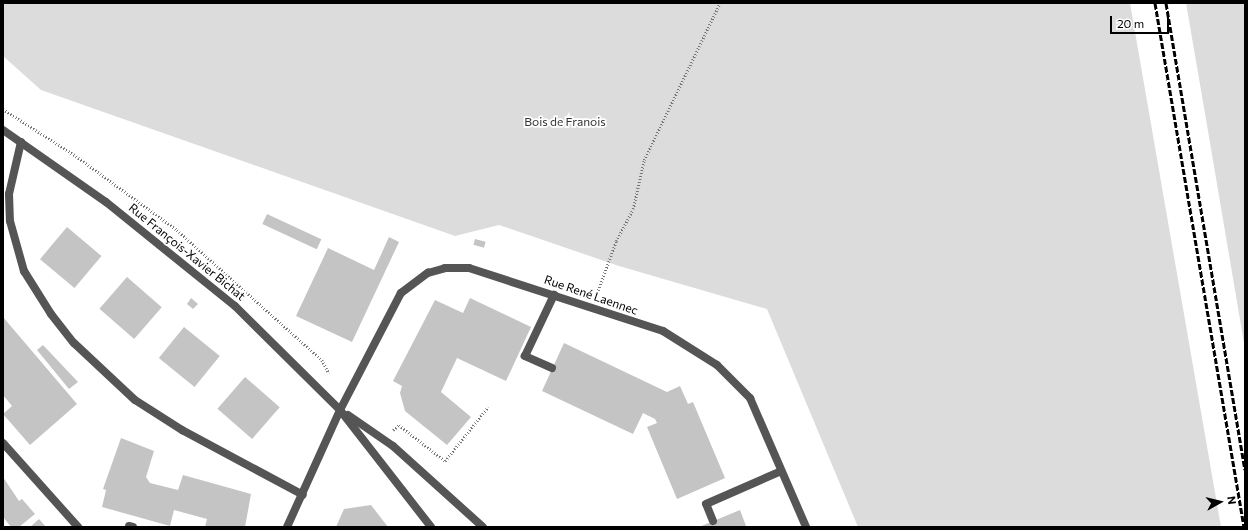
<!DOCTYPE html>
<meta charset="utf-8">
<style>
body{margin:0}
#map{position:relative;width:1248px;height:530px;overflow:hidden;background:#fff;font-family:Commissioner,sans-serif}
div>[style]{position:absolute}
.green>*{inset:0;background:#dcdcdc}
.building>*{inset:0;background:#c4c4c4;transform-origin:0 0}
.path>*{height:2.5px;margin-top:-1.25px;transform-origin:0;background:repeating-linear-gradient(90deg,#777 0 1px,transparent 0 3px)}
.service>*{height:8px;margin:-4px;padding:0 4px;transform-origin:4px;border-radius:4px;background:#555}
.minor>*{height:8px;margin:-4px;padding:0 4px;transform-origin:4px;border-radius:4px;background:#555}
.rail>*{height:3px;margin-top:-1.5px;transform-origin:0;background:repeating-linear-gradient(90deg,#000 0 6px,transparent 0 8px)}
span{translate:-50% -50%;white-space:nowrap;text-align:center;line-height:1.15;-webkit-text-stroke:3.5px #fff;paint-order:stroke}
.park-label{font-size:12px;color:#333}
.street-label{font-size:12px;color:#000}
.frame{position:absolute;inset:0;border:4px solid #000;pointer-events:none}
.north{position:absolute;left:1200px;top:482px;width:40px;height:40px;-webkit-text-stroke:3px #fff;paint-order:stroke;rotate:82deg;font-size:11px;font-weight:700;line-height:16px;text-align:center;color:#000}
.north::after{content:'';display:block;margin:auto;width:14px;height:18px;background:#000;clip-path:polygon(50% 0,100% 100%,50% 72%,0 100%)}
.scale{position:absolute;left:1110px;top:16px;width:59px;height:18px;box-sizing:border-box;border:2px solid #000;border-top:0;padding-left:5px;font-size:12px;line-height:14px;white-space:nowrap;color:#000;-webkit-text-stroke:3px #fff;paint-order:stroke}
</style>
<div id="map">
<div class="green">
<i style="clip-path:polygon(3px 3px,1130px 3px,1221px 527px,858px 527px,767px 309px,619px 266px,499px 225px,455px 236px,41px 90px,3px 56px)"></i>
<i style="clip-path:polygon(1186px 3px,1245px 3px,1245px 349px,1208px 131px)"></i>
</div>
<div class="building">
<i style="left:267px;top:214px;width:60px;height:11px;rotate:25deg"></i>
<i style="left:67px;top:227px;width:45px;height:42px;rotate:40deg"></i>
<i style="clip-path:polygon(389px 237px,399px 242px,352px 342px,296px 316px,328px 248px,374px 270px)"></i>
<i style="left:475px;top:239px;width:11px;height:6px;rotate:15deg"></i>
<i style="left:127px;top:277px;width:46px;height:42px;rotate:41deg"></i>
<i style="clip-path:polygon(191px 298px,198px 304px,193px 309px,187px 304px)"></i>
<i style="clip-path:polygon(470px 298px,531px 327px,506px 381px,457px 358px,441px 392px,471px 417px,447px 445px,405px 411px,400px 393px,402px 386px,393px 381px,435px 300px,463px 313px)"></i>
<i style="clip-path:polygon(3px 317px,77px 404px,30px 445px,3px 414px,12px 406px,3px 395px)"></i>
<i style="left:184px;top:327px;width:46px;height:40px;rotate:39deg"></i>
<i style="clip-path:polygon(564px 343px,667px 392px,680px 386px,688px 404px,693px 402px,725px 478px,677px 499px,647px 427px,657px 423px,655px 419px,643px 413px,633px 434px,542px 391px)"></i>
<i style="clip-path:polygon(43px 345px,78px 382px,69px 389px,37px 350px)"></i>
<i style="left:245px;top:377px;width:46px;height:42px;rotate:41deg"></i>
<i style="clip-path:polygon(121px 438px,154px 451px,146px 477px,150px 483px,178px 490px,183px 475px,251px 494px,245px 527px,205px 527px,207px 519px,174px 510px,170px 526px,102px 507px,106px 490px,103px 489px)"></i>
<i style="clip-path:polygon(3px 477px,19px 501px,22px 499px,35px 514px,19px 527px,11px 527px,3px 517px)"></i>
<i style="clip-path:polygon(371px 505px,388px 527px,336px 527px,344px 509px)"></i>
<i style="clip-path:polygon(740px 510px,746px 526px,750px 527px,699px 527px)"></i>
<i style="clip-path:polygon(39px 519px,46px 527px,30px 527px)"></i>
</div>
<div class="path">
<i style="left:3px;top:109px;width:87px;rotate:32.8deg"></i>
<i style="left:76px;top:156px;width:125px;rotate:36.2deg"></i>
<i style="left:177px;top:230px;width:195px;rotate:41.9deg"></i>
<i style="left:322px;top:360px;width:15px;rotate:62deg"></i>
<i style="left:596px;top:296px;width:59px;rotate:-70deg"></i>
<i style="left:616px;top:241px;width:36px;rotate:-62deg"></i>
<i style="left:633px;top:209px;width:50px;rotate:-77.3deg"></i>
<i style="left:644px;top:160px;width:174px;rotate:-64.2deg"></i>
<i style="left:393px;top:430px;width:8px;rotate:-40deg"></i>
<i style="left:399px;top:425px;width:58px;rotate:38deg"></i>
<i style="left:445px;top:461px;width:69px;rotate:-51.5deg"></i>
</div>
<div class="service">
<i style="left:552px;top:368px;width:30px;rotate:-156deg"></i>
<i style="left:525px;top:356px;width:68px;rotate:-64.6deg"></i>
<i style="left:713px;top:521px;width:18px;rotate:-112deg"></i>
<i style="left:706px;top:504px;width:82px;rotate:-23.7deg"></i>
<i style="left:129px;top:526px;width:4px;rotate:14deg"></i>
</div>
<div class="minor">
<i style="left:3px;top:130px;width:126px;rotate:35deg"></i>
<i style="left:106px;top:202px;width:166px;rotate:38.9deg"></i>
<i style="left:235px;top:306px;width:148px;rotate:44.7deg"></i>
<i style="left:340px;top:410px;width:148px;rotate:52.1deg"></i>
<i style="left:21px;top:142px;width:53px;rotate:103deg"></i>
<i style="left:9px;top:194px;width:27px;rotate:88deg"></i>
<i style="left:10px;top:221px;width:52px;rotate:74.4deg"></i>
<i style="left:24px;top:271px;width:51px;rotate:57.9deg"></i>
<i style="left:51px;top:314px;width:37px;rotate:52deg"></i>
<i style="left:74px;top:343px;width:83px;rotate:43.1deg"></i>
<i style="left:135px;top:400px;width:56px;rotate:32.6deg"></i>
<i style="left:182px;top:430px;width:137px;rotate:28.2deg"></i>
<i style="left:348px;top:415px;width:55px;rotate:34.6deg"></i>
<i style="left:393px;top:446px;width:121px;rotate:42deg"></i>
<i style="left:3px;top:443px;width:113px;rotate:48.2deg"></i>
<i style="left:287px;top:527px;width:128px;rotate:-65.6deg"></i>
<i style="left:340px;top:410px;width:132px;rotate:-62.5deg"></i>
<i style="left:401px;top:293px;width:34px;rotate:-37deg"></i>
<i style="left:428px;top:273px;width:18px;rotate:-16deg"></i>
<i style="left:445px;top:268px;width:24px"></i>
<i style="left:469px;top:268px;width:204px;rotate:18deg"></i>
<i style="left:663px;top:331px;width:64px;rotate:32.2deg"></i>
<i style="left:717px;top:365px;width:47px;rotate:45deg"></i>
<i style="left:750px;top:398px;width:141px;rotate:66.5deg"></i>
</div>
<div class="rail">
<i style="left:1155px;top:3px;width:532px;rotate:80.36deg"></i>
<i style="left:1166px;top:3px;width:473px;rotate:80.4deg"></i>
</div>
<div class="park-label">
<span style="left:565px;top:122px">Bois de Franois</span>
</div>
<div class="street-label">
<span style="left:187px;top:252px;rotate:39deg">Rue François-Xavier Bichat</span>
<span style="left:591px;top:295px;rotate:19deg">Rue René Laennec</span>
</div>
<div class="frame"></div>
<div class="north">N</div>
<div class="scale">20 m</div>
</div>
